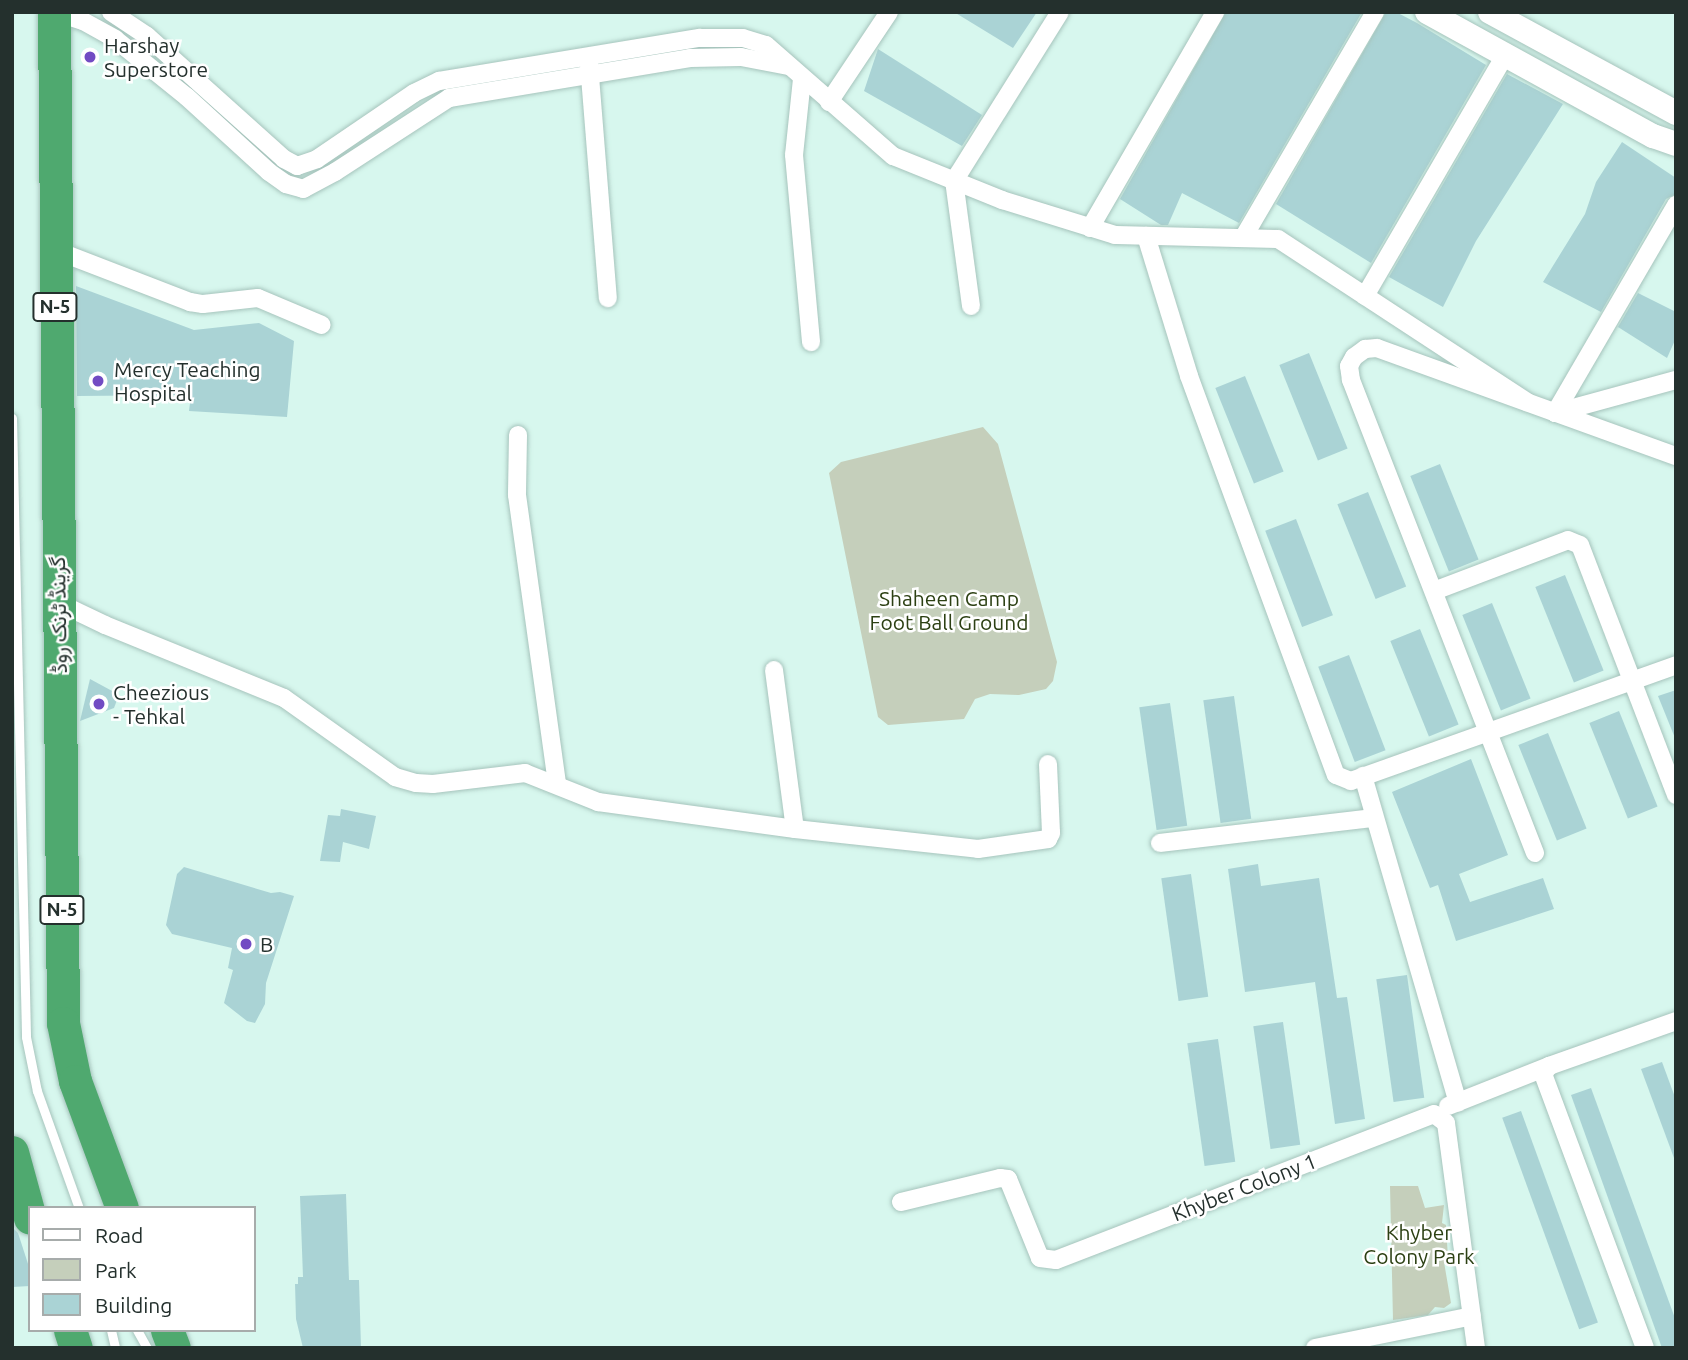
<!DOCTYPE html>
<meta charset="utf-8">
<style>
body{margin:0}
#map{position:relative;width:1688px;height:1360px;overflow:hidden;background:#d7f7ee;font-family:Ubuntu,Vazirmatn,sans-serif}
div>[style]{position:absolute}
.green>*{inset:0;background:#c5cfbb}
.building>*{inset:0;background:#aad3d5;transform-origin:0 0}
.roads{filter:drop-shadow(0 0 2px #a6c4bc) drop-shadow(0 0 2px #a6c4bc)}
.lane>*{height:9px;margin:-4.5px;padding:0 4.5px;transform-origin:4.5px;border-radius:4.5px;background:#fff}
.street>*{height:18px;margin:-9px;padding:0 9px;transform-origin:9px;border-radius:9px;background:#fff}
.secondary>*{height:24px;margin:-12px;padding:0 12px;transform-origin:12px;border-radius:12px;background:#fff}
.highway>*{height:33px;margin:-16.5px;padding:0 16.5px;transform-origin:16.5px;border-radius:16.5px;background:#4fa96f}
.dots>*{width:19px;height:19px;translate:-50% -50%;box-sizing:border-box;border:4px solid #fff;border-radius:50%}
span{translate:-50% -50%;white-space:nowrap;text-align:center;line-height:1.15;-webkit-text-stroke:5px #fff;paint-order:stroke}
.shield-label span{padding:2px 5px;background:#fff;border:2px solid;border-radius:5px;-webkit-text-stroke-width:0}
.shield-label{font-size:19px;color:#24302d;font-weight:700}
.poi-label{font-size:21px;color:#24302d}
.left{translate:0 -50%;text-align:left}
.park-label{font-size:21px;color:#2c4013}
.street-label{font-size:21px;color:#24302d}
.frame{position:absolute;inset:0;border:14px solid #24302d;pointer-events:none}
.legend{position:absolute;left:28px;top:1206px;width:228px;height:126px;box-sizing:border-box;background:#fff;border:2px solid #a7acab;margin:0;padding:9px 12px;list-style:none;font-size:21px;color:#24302d}
.legend li{display:flex;align-items:center;gap:14px;height:35px}
.legend b{width:35px;border:2px solid #a7acab}
</style>
<div id="map">
<div class="green">
<i style="clip-path:polygon(983px 427px,998px 444px,1057px 662px,1053px 681px,1046px 689px,1019px 695px,990px 694px,975px 699px,964px 719px,888px 725px,878px 717px,829px 473px,841px 462px)"></i>
<i style="clip-path:polygon(1390px 1186px,1418px 1186px,1425px 1208px,1444px 1205px,1442px 1223px,1446px 1225px,1448px 1258px,1444px 1262px,1451px 1303px,1444px 1308px,1435px 1307px,1428px 1315px,1393px 1320px)"></i>
</div>
<div class="building">
<i style="clip-path:polygon(954px 12px,1037px 12px,1013px 48px)"></i>
<i style="clip-path:polygon(1226px 12px,1362px 12px,1239px 223px,1182px 193px,1168px 225px,1161px 225px,1120px 199px)"></i>
<i style="clip-path:polygon(1386px 12px,1396px 12px,1417px 23px,1486px 65px,1371px 263px,1276px 204px)"></i>
<i style="clip-path:polygon(878px 49px,982px 115px,962px 146px,864px 91px)"></i>
<i style="clip-path:polygon(1507px 74px,1563px 104px,1476px 241px,1443px 307px,1389px 277px)"></i>
<i style="clip-path:polygon(1622px 142px,1676px 178px,1676px 194px,1666px 199px,1601px 312px,1543px 282px,1585px 214px,1596px 182px)"></i>
<i style="clip-path:polygon(76px 286px,194px 330px,259px 323px,294px 341px,287px 417px,189px 411px,191px 395px,77px 396px)"></i>
<i style="clip-path:polygon(1638px 293px,1676px 312px,1676px 338px,1667px 358px,1618px 327px)"></i>
<i style="left:1309px;top:353px;width:103px;height:32px;rotate:68deg"></i>
<i style="left:1245px;top:376px;width:103px;height:32px;rotate:68deg"></i>
<i style="left:1440px;top:464px;width:103px;height:32px;rotate:68deg"></i>
<i style="left:1368px;top:492px;width:102px;height:33px;rotate:68deg"></i>
<i style="left:1296px;top:519px;width:103px;height:33px;rotate:69deg"></i>
<i style="left:1565px;top:575px;width:103px;height:32px;rotate:68deg"></i>
<i style="left:1492px;top:603px;width:103px;height:32px;rotate:68deg"></i>
<i style="left:1420px;top:629px;width:103px;height:32px;rotate:68deg"></i>
<i style="left:1349px;top:655px;width:102px;height:33px;rotate:69deg"></i>
<i style="clip-path:polygon(90px 679px,114px 692px,117px 700px,114px 708px,80px 721px)"></i>
<i style="clip-path:polygon(1676px 690px,1676px 738px,1675px 738px,1658px 696px)"></i>
<i style="left:1234px;top:696px;width:124px;height:31px;rotate:82deg"></i>
<i style="left:1170px;top:703px;width:124px;height:31px;rotate:82deg"></i>
<i style="left:1619px;top:711px;width:103px;height:32px;rotate:68deg"></i>
<i style="left:1548px;top:733px;width:103px;height:32px;rotate:68deg"></i>
<i style="clip-path:polygon(1471px 759px,1508px 855px,1459px 874px,1470px 902px,1543px 878px,1554px 909px,1456px 941px,1438px 885px,1430px 888px,1392px 792px)"></i>
<i style="clip-path:polygon(341px 809px,376px 816px,369px 849px,343px 842px,340px 862px,320px 861px,328px 815px,340px 816px)"></i>
<i style="clip-path:polygon(1258px 864px,1261px 886px,1319px 878px,1337px 998px,1347px 997px,1365px 1119px,1335px 1124px,1315px 982px,1245px 992px,1228px 869px)"></i>
<i style="clip-path:polygon(184px 867px,271px 893px,280px 892px,294px 896px,266px 983px,265px 1004px,255px 1023px,247px 1021px,224px 1003px,233px 970px,228px 968px,232px 948px,172px 934px,166px 925px,177px 874px)"></i>
<i style="left:1191px;top:874px;width:124px;height:30px;rotate:82deg"></i>
<i style="left:1407px;top:975px;width:124px;height:31px;rotate:82deg"></i>
<i style="left:1283px;top:1022px;width:124px;height:30px;rotate:82deg"></i>
<i style="left:1218px;top:1039px;width:124px;height:31px;rotate:82deg"></i>
<i style="clip-path:polygon(1662px 1062px,1676px 1100px,1674px 1158px,1641px 1069px)"></i>
<i style="clip-path:polygon(1591px 1088px,1676px 1321px,1676px 1348px,1662px 1348px,1571px 1095px)"></i>
<i style="left:1521px;top:1111px;width:225px;height:20px;rotate:70deg"></i>
<i style="clip-path:polygon(346px 1194px,349px 1280px,359px 1280px,361px 1348px,303px 1348px,296px 1319px,295px 1284px,298px 1284px,298px 1277px,303px 1277px,300px 1196px)"></i>
<i style="clip-path:polygon(12px 1227px,18px 1233px,30px 1270px,30px 1286px,12px 1287px)"></i>
</div>
<div class="roads">
<div class="lane">
<i style="left:12px;top:418px;width:619px;rotate:88.7deg"></i>
<i style="left:26px;top:1037px;width:55px;rotate:78.5deg"></i>
<i style="left:37px;top:1091px;width:124px;rotate:70.3deg"></i>
<i style="left:111px;top:1330px;width:18px;rotate:77deg"></i>
<i style="left:137px;top:1330px;width:21px;rotate:61deg"></i>
</div>
<div class="street">
<i style="left:55px;top:12px;width:29px;rotate:18deg"></i>
<i style="left:83px;top:21px;width:37px;rotate:29deg"></i>
<i style="left:115px;top:39px;width:92px;rotate:38.9deg"></i>
<i style="left:187px;top:97px;width:111px;rotate:42.4deg"></i>
<i style="left:269px;top:172px;width:21px;rotate:35deg"></i>
<i style="left:286px;top:184px;width:18px;rotate:16deg"></i>
<i style="left:303px;top:189px;width:36px;rotate:-28deg"></i>
<i style="left:335px;top:172px;width:136px;rotate:-33deg"></i>
<i style="left:449px;top:98px;width:244px;rotate:-9.4deg"></i>
<i style="left:690px;top:58px;width:51px;rotate:-1.1deg"></i>
<i style="left:741px;top:57px;width:48px;rotate:10.8deg"></i>
<i style="left:111px;top:12px;width:43px;rotate:33.7deg"></i>
<i style="left:147px;top:36px;width:184px;rotate:41.9deg"></i>
<i style="left:284px;top:159px;width:15px;rotate:28deg"></i>
<i style="left:297px;top:166px;width:21px;rotate:-19deg"></i>
<i style="left:317px;top:159px;width:117px;rotate:-34.2deg"></i>
<i style="left:414px;top:93px;width:28px;rotate:-26deg"></i>
<i style="left:439px;top:81px;width:265px;rotate:-9.4deg"></i>
<i style="left:700px;top:38px;width:43px"></i>
<i style="left:743px;top:38px;width:24px;rotate:17deg"></i>
<i style="left:766px;top:45px;width:169px;rotate:41.2deg"></i>
<i style="left:893px;top:156px;width:118px;rotate:22deg"></i>
<i style="left:1002px;top:200px;width:118px;rotate:17.2deg"></i>
<i style="left:1115px;top:235px;width:163px;rotate:1.4deg"></i>
<i style="left:1278px;top:239px;width:298px;rotate:33.2deg"></i>
<i style="left:589px;top:64px;width:235px;rotate:85.4deg"></i>
<i style="left:802px;top:79px;width:76px;rotate:96deg"></i>
<i style="left:794px;top:155px;width:188px;rotate:84.8deg"></i>
<i style="left:829px;top:102px;width:108px;rotate:-56.3deg"></i>
<i style="left:1090px;top:228px;width:250px;rotate:-59.9deg"></i>
<i style="left:1146px;top:236px;width:146px;rotate:72.9deg"></i>
<i style="left:1189px;top:376px;width:425px;rotate:69.8deg"></i>
<i style="left:1336px;top:775px;width:16px;rotate:22deg"></i>
<i style="left:1351px;top:781px;width:345px;rotate:-19.6deg"></i>
<i style="left:1243px;top:238px;width:262px;rotate:-59.7deg"></i>
<i style="left:55px;top:250px;width:145px;rotate:21.1deg"></i>
<i style="left:190px;top:302px;width:13px;rotate:9deg"></i>
<i style="left:203px;top:304px;width:55px;rotate:-6.2deg"></i>
<i style="left:258px;top:298px;width:69px;rotate:22.9deg"></i>
<i style="left:1365px;top:296px;width:279px;rotate:-59.8deg"></i>
<i style="left:971px;top:306px;width:126px;rotate:-97.7deg"></i>
<i style="left:954px;top:181px;width:199px;rotate:-57.9deg"></i>
<i style="left:1555px;top:413px;width:241px;rotate:-59.8deg"></i>
<i style="left:1555px;top:413px;width:125px;rotate:-15.3deg"></i>
<i style="left:518px;top:435px;width:60px;rotate:91deg"></i>
<i style="left:517px;top:495px;width:292px;rotate:82.1deg"></i>
<i style="left:1434px;top:591px;width:143px;rotate:-20.8deg"></i>
<i style="left:1568px;top:540px;width:13px;rotate:23deg"></i>
<i style="left:1580px;top:545px;width:268px;rotate:69deg"></i>
<i style="left:57px;top:602px;width:53px;rotate:25.6deg"></i>
<i style="left:105px;top:625px;width:193px;rotate:22.2deg"></i>
<i style="left:284px;top:698px;width:136px;rotate:35.4deg"></i>
<i style="left:395px;top:777px;width:22px;rotate:16deg"></i>
<i style="left:416px;top:783px;width:17px;rotate:3deg"></i>
<i style="left:433px;top:784px;width:93px;rotate:-6.8deg"></i>
<i style="left:525px;top:773px;width:79px;rotate:21.7deg"></i>
<i style="left:598px;top:802px;width:199px;rotate:7.8deg"></i>
<i style="left:795px;top:829px;width:184px;rotate:6.2deg"></i>
<i style="left:978px;top:849px;width:71px;rotate:-8.1deg"></i>
<i style="left:1048px;top:839px;width:7px;rotate:-63deg"></i>
<i style="left:1051px;top:833px;width:69px;rotate:-92.5deg"></i>
<i style="left:774px;top:670px;width:160px;rotate:82.5deg"></i>
<i style="left:1363px;top:776px;width:340px;rotate:73.8deg"></i>
<i style="left:1160px;top:843px;width:215px;rotate:-6.7deg"></i>
<i style="left:1535px;top:853px;width:508px;rotate:-111.26deg"></i>
<i style="left:1351px;top:380px;width:14px;rotate:-98deg"></i>
<i style="left:1349px;top:366px;width:10px;rotate:-61deg"></i>
<i style="left:1354px;top:357px;width:14px;rotate:-36deg"></i>
<i style="left:1365px;top:349px;width:12px;rotate:-5deg"></i>
<i style="left:1377px;top:348px;width:318px;rotate:19.9deg"></i>
<i style="left:1448px;top:1106px;width:109px;rotate:-21.6deg"></i>
<i style="left:901px;top:1202px;width:102px;rotate:-13.6deg"></i>
<i style="left:1000px;top:1178px;width:8px;rotate:7deg"></i>
<i style="left:1008px;top:1179px;width:85px;rotate:67.9deg"></i>
<i style="left:1040px;top:1258px;width:16px;rotate:7deg"></i>
<i style="left:1056px;top:1260px;width:405px;rotate:-21.1deg"></i>
<i style="left:1434px;top:1114px;width:15px;rotate:37deg"></i>
<i style="left:1446px;top:1123px;width:227px;rotate:82.4deg"></i>
<i style="left:1315px;top:1348px;width:160px;rotate:-11.5deg"></i>
<i style="left:1645px;top:1348px;width:292px;rotate:-110.4deg"></i>
<i style="left:1543px;top:1074px;width:10px;rotate:-53deg"></i>
<i style="left:1549px;top:1066px;width:135px;rotate:-19.5deg"></i>
</div>
<div class="secondary">
<i style="left:1427px;top:12px;width:258px;rotate:28.8deg"></i>
<i style="left:1653px;top:136px;width:24px;rotate:19deg"></i>
<i style="left:1490px;top:12px;width:212px;rotate:28.5deg"></i>
</div>
<div class="highway">
<i style="left:54px;top:12px;width:1011px;rotate:89.49deg"></i>
<i style="left:63px;top:1023px;width:59px;rotate:78.3deg"></i>
<i style="left:75px;top:1081px;width:135px;rotate:69.7deg"></i>
<i style="left:12px;top:1152px;width:68px;rotate:74.7deg"></i>
<i style="left:70px;top:1330px;width:19px;rotate:72deg"></i>
<i style="left:167px;top:1330px;width:19px;rotate:69deg"></i>
</div>
</div>
<div class="dots">
<i style="left:90px;top:57px;background:#724bc3"></i>
<i style="left:98px;top:381px;background:#724bc3"></i>
<i style="left:99px;top:704px;background:#724bc3"></i>
<i style="left:246px;top:944px;background:#724bc3"></i>
</div>
<div class="shield-label">
<span style="left:55px;top:307px">N-5</span>
<span style="left:62px;top:910px">N-5</span>
</div>
<div class="poi-label">
<span class="left" style="left:104px;top:57px">Harshay<br>Superstore</span>
<span class="left" style="left:114px;top:381px">Mercy Teaching<br>Hospital</span>
<span class="left" style="left:113px;top:704px">Cheezious<br>- Tehkal</span>
<span class="left" style="left:260px;top:944px">B</span>
</div>
<div class="park-label">
<span style="left:949px;top:610px">Shaheen Camp<br>Foot Ball Ground</span>
<span style="left:1419px;top:1244px">Khyber<br>Colony Park</span>
</div>
<div class="street-label">
<span style="left:58px;top:615px;rotate:-91deg">گرینڈ ٹرنک روڈ</span>
<span style="left:1244px;top:1187px;rotate:-21deg">Khyber Colony 1</span>
</div>
<div class="frame"></div>
<ul class="legend">
<li><b style="height:9px;background:#fff"></b>Road</li>
<li><b style="height:19px;background:#c5cfbb"></b>Park</li>
<li><b style="height:19px;background:#aad3d5"></b>Building</li>
</ul>
</div>
